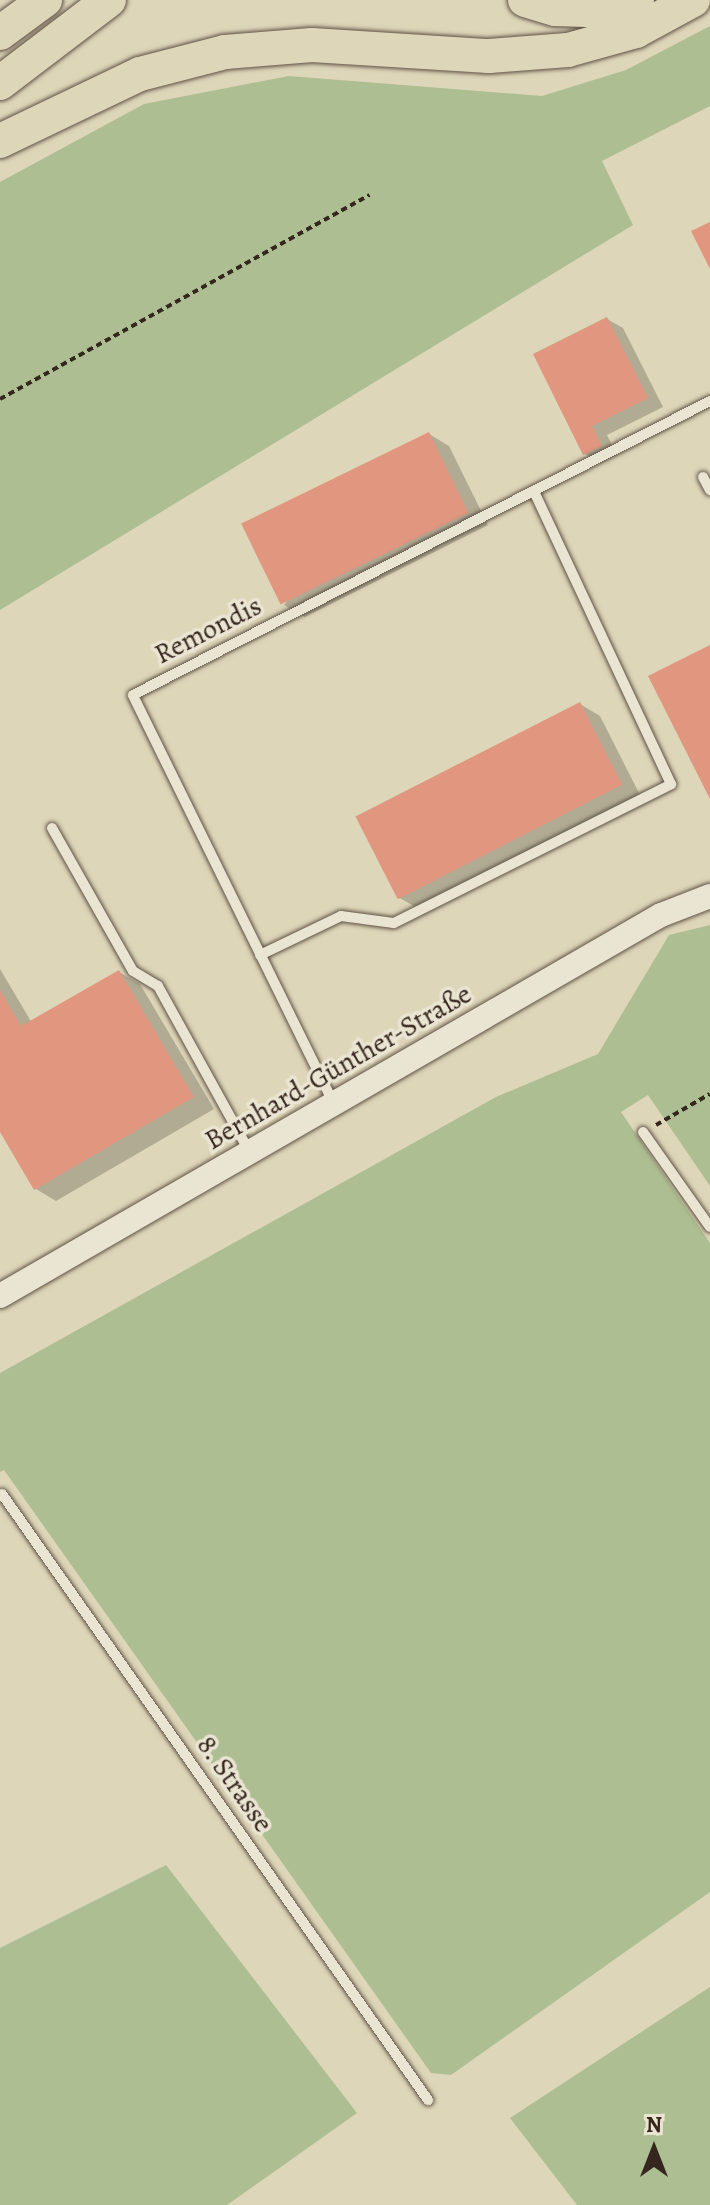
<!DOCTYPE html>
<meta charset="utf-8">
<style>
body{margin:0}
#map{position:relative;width:710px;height:2205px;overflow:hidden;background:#ded6b9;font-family:Alegreya,serif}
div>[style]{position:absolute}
.green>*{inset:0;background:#adbe92}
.shadow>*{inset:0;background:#0003}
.building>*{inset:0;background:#e0967f;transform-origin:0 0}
.path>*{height:4px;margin-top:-2px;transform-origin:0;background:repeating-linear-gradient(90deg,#35261e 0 6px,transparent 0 10px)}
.roads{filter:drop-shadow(0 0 2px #5f5245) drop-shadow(0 0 2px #5f5245)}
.service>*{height:10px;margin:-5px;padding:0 5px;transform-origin:5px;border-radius:5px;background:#eae4d2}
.tertiary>*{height:24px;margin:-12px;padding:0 12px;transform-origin:12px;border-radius:12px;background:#eae4d2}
.motorway>*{height:34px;margin:-17px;padding:0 17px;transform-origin:17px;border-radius:17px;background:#ded6b9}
span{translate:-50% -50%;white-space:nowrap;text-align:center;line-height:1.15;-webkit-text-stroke:7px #eae4d2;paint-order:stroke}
.street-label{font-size:28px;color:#35261e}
.north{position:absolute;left:614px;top:2109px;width:80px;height:80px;-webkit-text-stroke:6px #eae4d2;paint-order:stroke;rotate:0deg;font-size:22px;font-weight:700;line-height:32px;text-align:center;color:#35261e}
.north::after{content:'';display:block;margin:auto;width:28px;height:36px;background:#35261e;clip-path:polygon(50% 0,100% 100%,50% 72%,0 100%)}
</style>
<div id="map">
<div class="green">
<i style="clip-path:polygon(710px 26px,710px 106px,602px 161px,633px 225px,0 610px,0 182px,144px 104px,289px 76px,542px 96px,626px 70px)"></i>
<i style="clip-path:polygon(710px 925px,710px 1186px,648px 1095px,621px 1112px,710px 1243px,710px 1892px,451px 2075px,431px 2073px,4px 1470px,0 1472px,0 1373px,496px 1097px,598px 1054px,669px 935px)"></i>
<i style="clip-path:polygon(166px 1865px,357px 2113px,227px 2205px,0 2205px,0 1948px)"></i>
<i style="clip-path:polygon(710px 1987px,710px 2205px,577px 2205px,510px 2118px)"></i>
</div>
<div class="shadow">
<i style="clip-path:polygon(607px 319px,623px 328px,663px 407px,607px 435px,617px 455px,601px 463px,585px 454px)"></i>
<i style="clip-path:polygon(429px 434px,449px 446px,488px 525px,305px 617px,284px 605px)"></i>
<i style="clip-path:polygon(580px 704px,600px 716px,641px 797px,419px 909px,398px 897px)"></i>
<i style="clip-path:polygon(0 969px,32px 1023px,119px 972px,140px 984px,214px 1109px,56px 1201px,36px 1189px,0 1128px)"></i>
</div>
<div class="building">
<i style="clip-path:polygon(710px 222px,710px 269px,691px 231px)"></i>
<i style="clip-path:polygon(607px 317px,648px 398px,592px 426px,602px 446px,583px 455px,533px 354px)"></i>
<i style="left:429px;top:432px;width:90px;height:209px;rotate:64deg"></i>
<i style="clip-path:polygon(710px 645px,710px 799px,648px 676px)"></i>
<i style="left:580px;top:702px;width:93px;height:252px;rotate:63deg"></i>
<i style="clip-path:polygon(119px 970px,194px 1097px,34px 1190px,0 1132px,0 990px,21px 1026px)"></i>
</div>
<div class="path">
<i style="left:0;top:399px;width:422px;rotate:-28.9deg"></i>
<i style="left:656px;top:1125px;width:62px;rotate:-29.9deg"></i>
</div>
<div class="roads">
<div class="service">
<i style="left:703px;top:477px;width:15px;rotate:62deg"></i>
<i style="left:52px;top:828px;width:164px;rotate:60.5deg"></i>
<i style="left:133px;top:971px;width:29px;rotate:31deg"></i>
<i style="left:158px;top:986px;width:188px;rotate:61.1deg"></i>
<i style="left:260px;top:955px;width:90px;rotate:-25.7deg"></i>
<i style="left:341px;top:916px;width:53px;rotate:7.5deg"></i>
<i style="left:394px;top:923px;width:310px;rotate:-26.6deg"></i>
<i style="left:671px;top:784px;width:323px;rotate:-115.1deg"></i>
<i style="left:333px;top:1102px;width:453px;rotate:-116.2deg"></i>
<i style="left:133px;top:695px;width:648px;rotate:-27deg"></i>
<i style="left:643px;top:1132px;width:116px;rotate:54.8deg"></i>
<i style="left:2px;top:1494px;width:741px;rotate:54.89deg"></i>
</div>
<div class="tertiary">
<i style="left:0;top:1296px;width:763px;rotate:-29.96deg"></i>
<i style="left:661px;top:915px;width:53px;rotate:-21.2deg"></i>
</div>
<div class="motorway">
<i style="left:525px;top:0;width:31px;rotate:17deg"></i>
<i style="left:555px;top:9px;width:38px;rotate:2deg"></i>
<i style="left:593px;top:10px;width:45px;rotate:-12.8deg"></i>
<i style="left:0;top:33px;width:56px;rotate:-36.3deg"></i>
<i style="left:0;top:83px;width:137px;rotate:-37.3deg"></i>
<i style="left:0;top:141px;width:155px;rotate:-25.6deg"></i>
<i style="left:140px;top:74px;width:88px;rotate:-14.5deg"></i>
<i style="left:225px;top:52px;width:87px;rotate:-4.6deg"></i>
<i style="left:312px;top:45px;width:177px;rotate:3.6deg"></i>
<i style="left:489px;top:56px;width:79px;rotate:-4.3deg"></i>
<i style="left:568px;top:50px;width:71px;rotate:-15.6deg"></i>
<i style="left:636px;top:31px;width:65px;rotate:-28.5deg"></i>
</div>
</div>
<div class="street-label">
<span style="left:208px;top:630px;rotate:-27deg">Remondis</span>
<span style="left:338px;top:1067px;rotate:-30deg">Bernhard-Günther-Straße</span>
<span style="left:235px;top:1784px;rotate:55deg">8. Strasse</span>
</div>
<div class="north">N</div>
</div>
